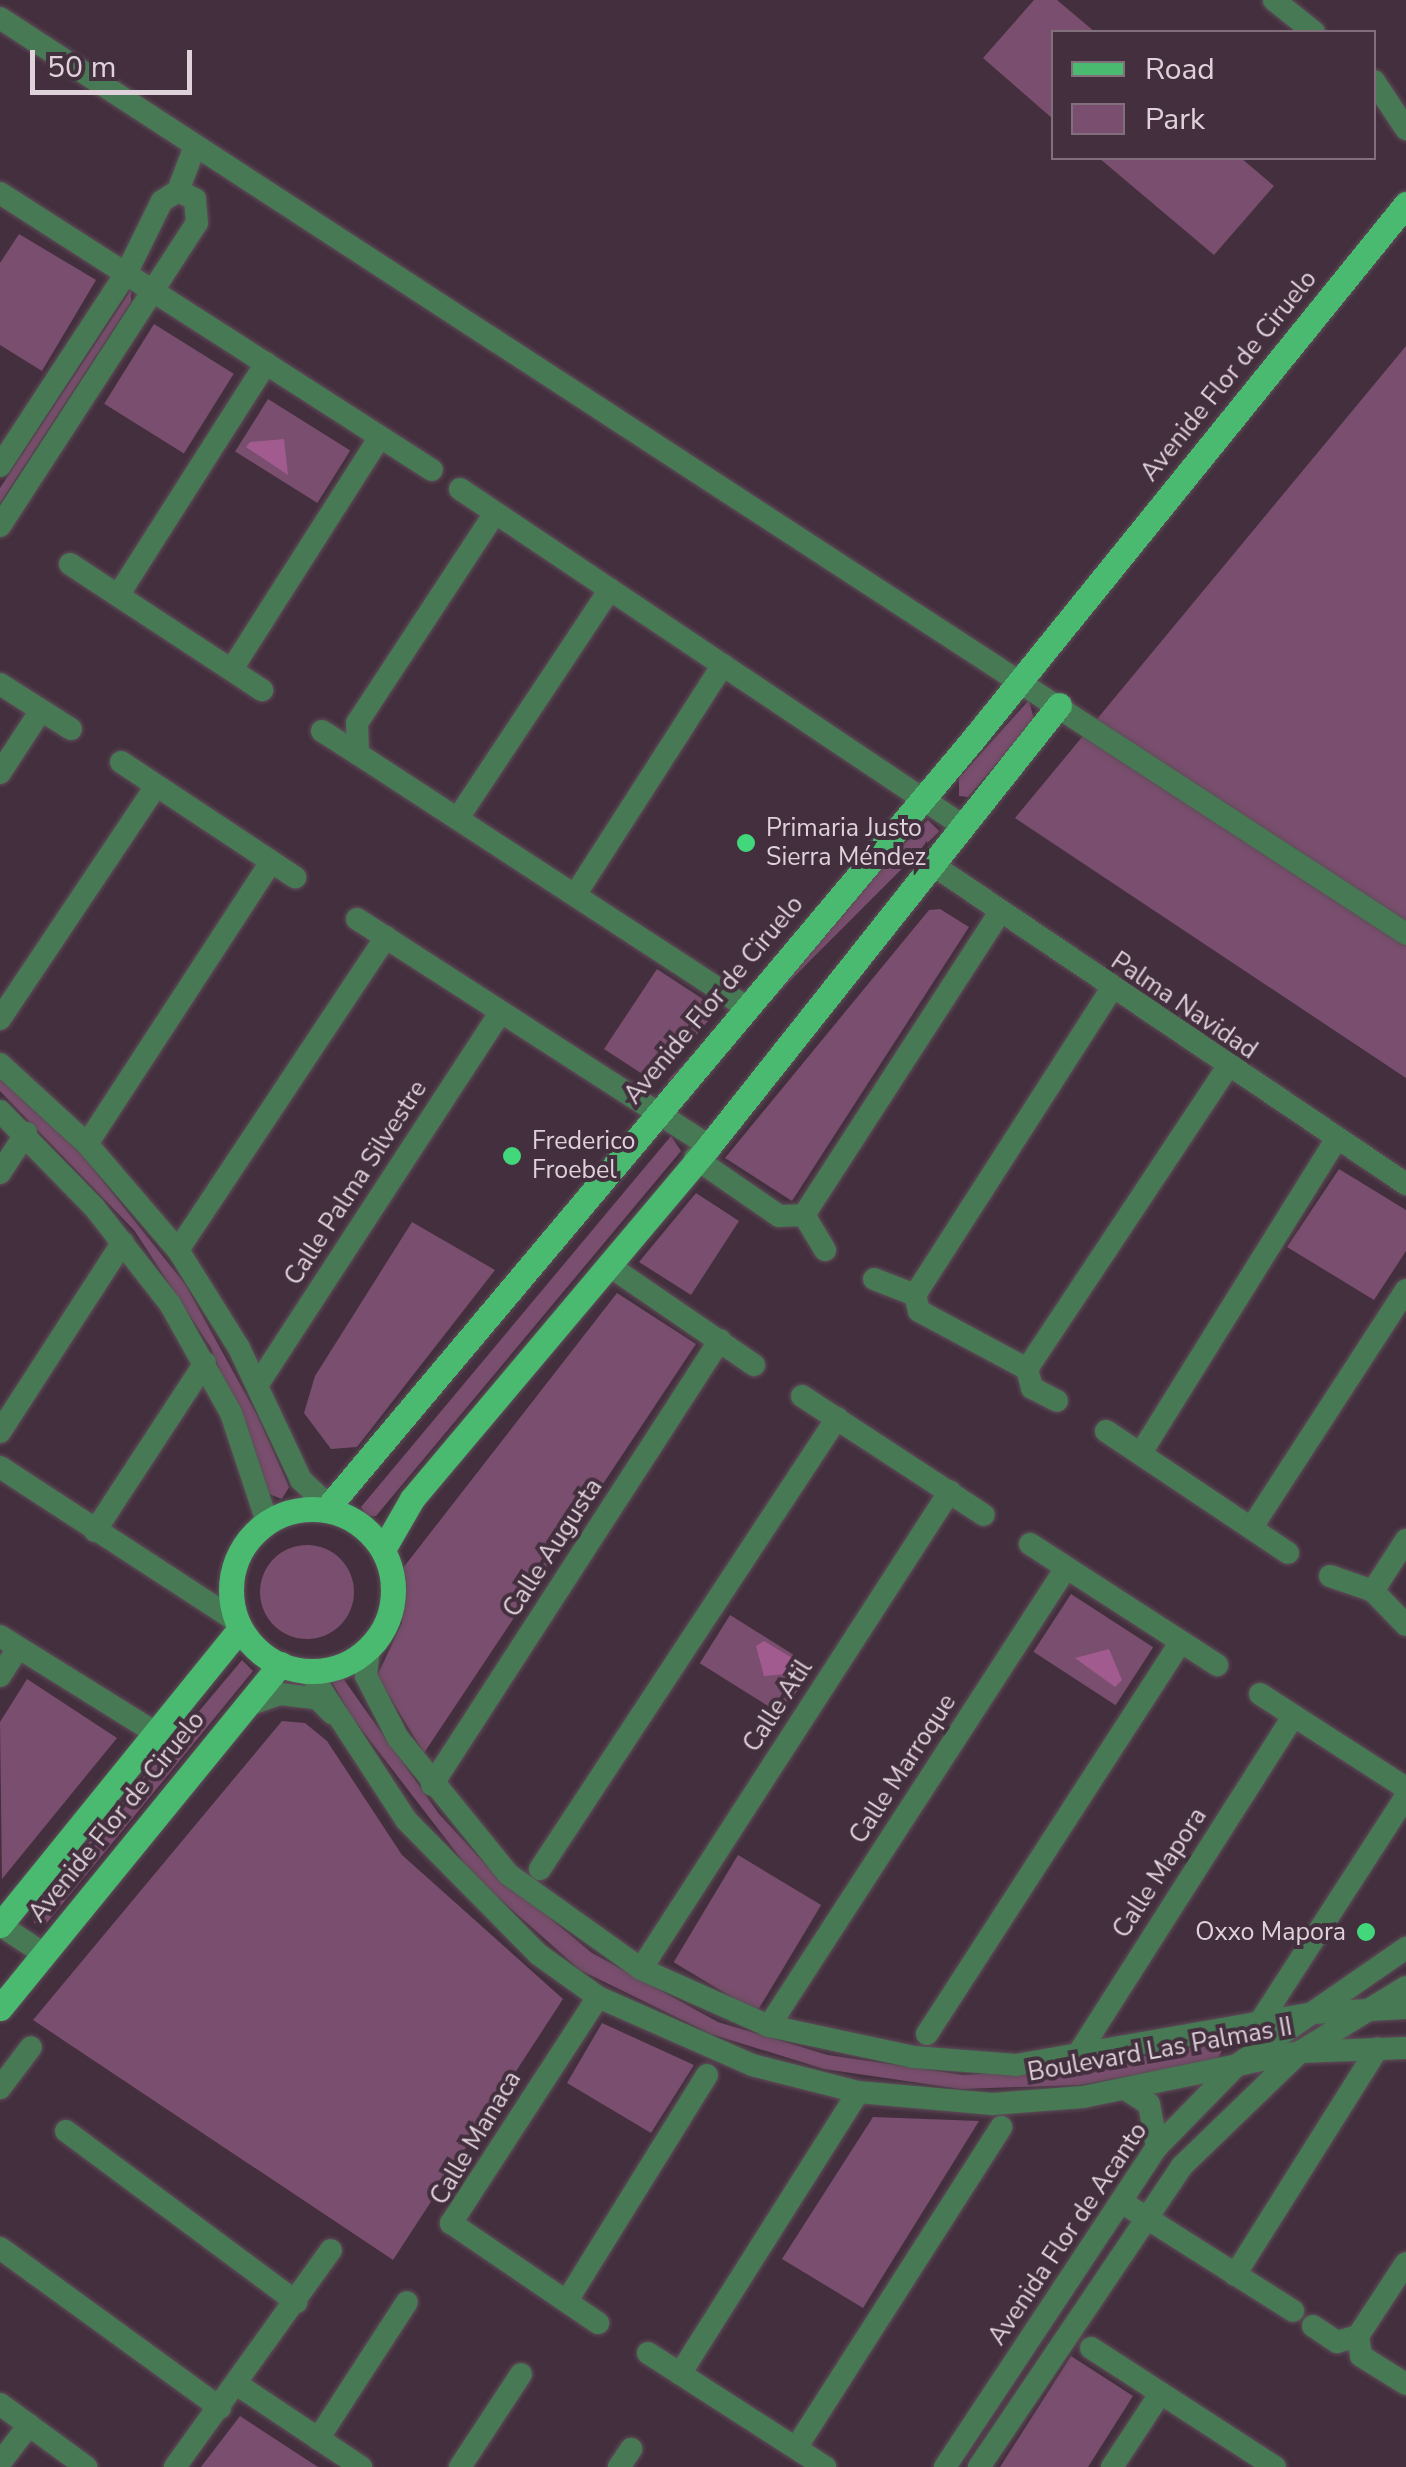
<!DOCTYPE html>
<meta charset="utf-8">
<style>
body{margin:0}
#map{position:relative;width:1406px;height:2467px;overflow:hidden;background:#432f3d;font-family:"Nunito Sans",sans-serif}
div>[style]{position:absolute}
.green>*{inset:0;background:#7a4e6e;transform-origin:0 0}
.round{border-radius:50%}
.water>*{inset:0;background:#a25b8f}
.roads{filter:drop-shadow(0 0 2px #5f4c59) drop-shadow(0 0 2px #5f4c59)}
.minor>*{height:22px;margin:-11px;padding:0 11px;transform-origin:11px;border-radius:11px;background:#477955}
.major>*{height:25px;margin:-12.5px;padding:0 12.5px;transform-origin:12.5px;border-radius:12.5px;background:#4aba71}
.major>.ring{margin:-12.5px;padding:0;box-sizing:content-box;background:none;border:25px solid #4aba71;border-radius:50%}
.dots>*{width:28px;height:28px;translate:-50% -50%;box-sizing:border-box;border:5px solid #432f3d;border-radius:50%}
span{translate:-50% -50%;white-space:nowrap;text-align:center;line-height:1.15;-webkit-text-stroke:8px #432f3d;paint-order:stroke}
.street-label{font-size:25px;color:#dfd2db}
.poi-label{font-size:25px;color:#dfd2db}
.left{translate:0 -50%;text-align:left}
.right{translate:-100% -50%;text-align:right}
.legend{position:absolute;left:1051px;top:30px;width:325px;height:130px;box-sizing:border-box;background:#432f3d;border:2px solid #81707c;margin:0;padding:12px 18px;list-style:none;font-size:30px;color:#dfd2db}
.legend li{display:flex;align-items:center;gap:20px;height:50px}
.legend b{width:50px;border:2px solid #81707c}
.scale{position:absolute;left:30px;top:50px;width:162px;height:45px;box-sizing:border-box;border:5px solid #dfd2db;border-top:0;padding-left:12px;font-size:30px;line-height:35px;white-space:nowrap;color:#dfd2db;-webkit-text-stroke:8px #432f3d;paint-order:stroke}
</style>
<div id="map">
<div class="green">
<i style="clip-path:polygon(1034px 0,1057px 0,1095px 32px,1054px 32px,1053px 119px,983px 58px)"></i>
<i style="clip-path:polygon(1099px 158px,1241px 158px,1274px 186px,1214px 255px)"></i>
<i style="clip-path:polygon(19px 234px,96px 280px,42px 371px,0 345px,0 263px)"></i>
<i style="clip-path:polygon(131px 290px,131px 302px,0 503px,0 488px)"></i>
<i style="left:154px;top:324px;width:94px;height:94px;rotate:32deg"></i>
<i style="clip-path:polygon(1406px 346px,1406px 1078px,1015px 818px)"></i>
<i style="left:268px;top:399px;width:97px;height:62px;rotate:32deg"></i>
<i style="clip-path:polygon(1029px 700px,1034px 720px,968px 797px,959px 796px,959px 778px)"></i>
<i style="left:928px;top:820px;width:16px;height:367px;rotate:45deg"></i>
<i style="clip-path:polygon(940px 909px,969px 927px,792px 1201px,725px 1158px,929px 910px)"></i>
<i style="clip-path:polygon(657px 969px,718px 1009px,656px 1083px,604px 1049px)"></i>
<i style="clip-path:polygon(0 1079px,82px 1155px,185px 1284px,257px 1415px,289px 1487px,282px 1499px,269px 1494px,211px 1348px,134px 1230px,0 1091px)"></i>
<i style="clip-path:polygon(671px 1136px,681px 1151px,376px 1516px,367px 1517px,361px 1507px)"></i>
<i style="clip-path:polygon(1339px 1169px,1406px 1210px,1406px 1251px,1374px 1300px,1287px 1247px)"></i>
<i style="clip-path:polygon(696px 1193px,739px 1221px,691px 1295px,639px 1262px)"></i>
<i style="clip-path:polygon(412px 1222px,495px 1270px,357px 1447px,331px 1449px,304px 1413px,315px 1376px)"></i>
<i style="clip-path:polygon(617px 1293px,696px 1344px,424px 1753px,377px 1676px,402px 1623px,403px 1568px)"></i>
<i class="round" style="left:260px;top:1545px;width:94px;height:94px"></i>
<i style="left:1071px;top:1594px;width:98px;height:69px;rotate:33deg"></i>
<i style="left:730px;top:1615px;width:97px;height:57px;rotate:32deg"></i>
<i style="clip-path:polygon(242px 1660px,253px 1671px,46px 1924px,34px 1923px,33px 1909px)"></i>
<i style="clip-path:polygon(340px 1674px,439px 1814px,488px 1867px,592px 1953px,718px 2022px,828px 2055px,963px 2075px,1078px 2069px,1212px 2043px,1223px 2049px,1217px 2060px,1080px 2085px,961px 2089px,824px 2069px,711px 2034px,580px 1970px,475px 1877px,352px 1717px,332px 1682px)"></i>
<i style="clip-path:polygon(27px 1679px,117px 1738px,2px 1879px,0 1722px)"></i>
<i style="clip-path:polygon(282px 1721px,305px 1723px,327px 1741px,402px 1855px,563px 1999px,393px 2260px,33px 2020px)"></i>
<i style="left:738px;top:1855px;width:97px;height:125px;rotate:31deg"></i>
<i style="clip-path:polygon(602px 2023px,694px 2065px,651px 2133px,567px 2083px)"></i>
<i style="clip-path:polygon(873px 2117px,979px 2121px,863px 2308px,782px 2259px)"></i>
<i style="clip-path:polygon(1071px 2356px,1133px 2396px,1088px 2467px,1000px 2467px)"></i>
<i style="clip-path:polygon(240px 2416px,318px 2467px,201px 2467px)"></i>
</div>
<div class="water">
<i style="clip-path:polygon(284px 439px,288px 475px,246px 447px,250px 442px)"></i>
<i style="clip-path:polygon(764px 1641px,799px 1662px,796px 1673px,764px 1676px,756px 1646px)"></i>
<i style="clip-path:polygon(1109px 1649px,1122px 1680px,1115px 1687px,1075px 1658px)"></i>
</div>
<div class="roads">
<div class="minor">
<i style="left:1274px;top:0;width:51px;rotate:38.7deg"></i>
<i style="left:0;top:18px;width:1678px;rotate:33.08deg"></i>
<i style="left:1374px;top:81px;width:58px;rotate:56.3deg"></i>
<i style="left:178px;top:191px;width:48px;rotate:-69.3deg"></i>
<i style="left:0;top:193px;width:513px;rotate:32.67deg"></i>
<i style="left:0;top:466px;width:232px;rotate:-56.8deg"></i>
<i style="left:127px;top:272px;width:79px;rotate:-63.8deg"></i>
<i style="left:162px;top:201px;width:19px;rotate:-32deg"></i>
<i style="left:460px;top:489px;width:605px;rotate:33.82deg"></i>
<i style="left:495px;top:513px;width:251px;rotate:123.3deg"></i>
<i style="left:357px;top:723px;width:31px;rotate:88deg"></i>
<i style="left:358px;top:754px;width:465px;rotate:33.1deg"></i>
<i style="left:0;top:526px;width:361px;rotate:-57deg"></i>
<i style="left:197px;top:223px;width:24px;rotate:-95deg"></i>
<i style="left:195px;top:199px;width:19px;rotate:-155deg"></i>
<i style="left:70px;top:564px;width:230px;rotate:33.3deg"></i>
<i style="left:119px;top:594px;width:274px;rotate:-57.5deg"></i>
<i style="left:232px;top:669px;width:275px;rotate:-57.5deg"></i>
<i style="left:0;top:684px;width:84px;rotate:32.4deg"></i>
<i style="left:322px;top:731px;width:43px;rotate:32.6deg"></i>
<i style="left:121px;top:762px;width:209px;rotate:33.5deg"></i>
<i style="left:0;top:773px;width:75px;rotate:-56.9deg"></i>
<i style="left:460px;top:815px;width:271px;rotate:-56.4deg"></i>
<i style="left:936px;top:867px;width:567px;rotate:34deg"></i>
<i style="left:577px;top:892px;width:270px;rotate:-57.3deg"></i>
<i style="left:357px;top:919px;width:419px;rotate:32.8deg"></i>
<i style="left:0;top:1019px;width:280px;rotate:-56.2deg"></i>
<i style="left:0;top:1064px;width:118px;rotate:42.6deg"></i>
<i style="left:87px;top:1144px;width:140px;rotate:49.4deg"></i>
<i style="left:178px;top:1250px;width:115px;rotate:58.1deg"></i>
<i style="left:239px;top:1348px;width:146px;rotate:64.8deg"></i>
<i style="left:301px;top:1480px;width:38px;rotate:43deg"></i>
<i style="left:0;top:1111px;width:134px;rotate:45.6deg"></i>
<i style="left:94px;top:1207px;width:123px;rotate:51.9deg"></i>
<i style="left:170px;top:1304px;width:125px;rotate:60.8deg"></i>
<i style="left:231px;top:1413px;width:115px;rotate:71.7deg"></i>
<i style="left:87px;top:1144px;width:337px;rotate:-56.9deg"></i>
<i style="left:695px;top:1158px;width:102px;rotate:34.6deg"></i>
<i style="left:779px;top:1216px;width:25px;rotate:-2deg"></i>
<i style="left:804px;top:1215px;width:41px;rotate:59deg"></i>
<i style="left:0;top:1173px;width:48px;rotate:-57deg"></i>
<i style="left:804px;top:1215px;width:357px;rotate:-57.1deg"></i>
<i style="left:178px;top:1250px;width:376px;rotate:-56.4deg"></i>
<i style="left:608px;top:1265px;width:177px;rotate:34.4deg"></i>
<i style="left:874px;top:1279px;width:44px;rotate:21.3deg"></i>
<i style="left:915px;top:1295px;width:16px;rotate:76deg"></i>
<i style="left:919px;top:1311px;width:123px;rotate:28.2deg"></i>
<i style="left:1027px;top:1369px;width:20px;rotate:75deg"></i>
<i style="left:1032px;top:1388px;width:28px;rotate:27deg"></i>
<i style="left:915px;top:1295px;width:363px;rotate:-57.3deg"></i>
<i style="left:1027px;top:1369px;width:360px;rotate:-56.4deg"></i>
<i style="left:258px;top:1384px;width:443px;rotate:-56.9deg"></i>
<i style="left:802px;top:1396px;width:217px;rotate:33.2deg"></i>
<i style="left:1106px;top:1431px;width:219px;rotate:33.8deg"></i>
<i style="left:0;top:1432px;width:226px;rotate:-57.1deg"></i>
<i style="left:1141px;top:1453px;width:369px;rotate:-58.1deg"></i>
<i style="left:0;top:1467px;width:280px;rotate:33.1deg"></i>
<i style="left:1254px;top:1524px;width:279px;rotate:-57deg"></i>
<i style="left:95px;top:1531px;width:201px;rotate:-56.8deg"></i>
<i style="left:1030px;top:1544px;width:223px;rotate:32.9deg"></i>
<i style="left:1330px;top:1576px;width:46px;rotate:19.2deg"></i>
<i style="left:1373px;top:1591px;width:47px;rotate:45.9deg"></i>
<i style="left:1373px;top:1591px;width:61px;rotate:-57.1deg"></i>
<i style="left:0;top:1636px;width:187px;rotate:31.9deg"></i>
<i style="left:369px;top:1650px;width:26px;rotate:97deg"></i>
<i style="left:366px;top:1676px;width:70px;rotate:62.7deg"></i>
<i style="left:398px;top:1738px;width:175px;rotate:51deg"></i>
<i style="left:508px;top:1874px;width:163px;rotate:35.5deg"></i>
<i style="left:641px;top:1969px;width:140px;rotate:24deg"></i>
<i style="left:769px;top:2026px;width:147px;rotate:12.1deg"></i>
<i style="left:913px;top:2057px;width:103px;rotate:4.4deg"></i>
<i style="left:1016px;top:2065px;width:302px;rotate:-9.9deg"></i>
<i style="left:1313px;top:2013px;width:93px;rotate:-3.1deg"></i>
<i style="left:311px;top:1674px;width:174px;rotate:56.9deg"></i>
<i style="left:406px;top:1820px;width:188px;rotate:45.4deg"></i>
<i style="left:538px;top:1954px;width:74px;rotate:35.6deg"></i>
<i style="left:598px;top:1997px;width:168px;rotate:23.8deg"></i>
<i style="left:752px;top:2065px;width:109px;rotate:14.3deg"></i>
<i style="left:858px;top:2092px;width:135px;rotate:5.1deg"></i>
<i style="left:992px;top:2104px;width:91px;rotate:-4.4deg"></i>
<i style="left:1083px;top:2097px;width:222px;rotate:-11.7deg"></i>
<i style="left:1300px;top:2052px;width:106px;rotate:-2.2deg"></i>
<i style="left:0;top:1676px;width:33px;rotate:-57deg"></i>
<i style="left:1260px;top:1694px;width:174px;rotate:32.8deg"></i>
<i style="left:248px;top:1705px;width:34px;rotate:-19deg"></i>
<i style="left:280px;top:1694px;width:38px;rotate:7deg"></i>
<i style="left:318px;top:1699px;width:20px;rotate:45deg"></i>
<i style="left:432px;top:1785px;width:530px;rotate:-57.09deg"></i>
<i style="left:540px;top:1869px;width:540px;rotate:-56.63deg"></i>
<i style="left:0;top:1925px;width:53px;rotate:33.4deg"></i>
<i style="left:641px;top:1969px;width:569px;rotate:-57.12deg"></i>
<i style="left:598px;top:1997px;width:270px;rotate:123deg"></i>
<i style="left:451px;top:2223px;width:178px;rotate:34.2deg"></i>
<i style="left:1260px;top:2022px;width:269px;rotate:-57.1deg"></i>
<i style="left:769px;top:2026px;width:546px;rotate:-57.04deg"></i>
<i style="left:927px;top:2034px;width:467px;rotate:-57.1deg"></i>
<i style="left:1075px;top:2059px;width:404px;rotate:-57.5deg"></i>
<i style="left:0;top:2088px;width:51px;rotate:-52.9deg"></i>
<i style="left:1125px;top:2089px;width:28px;rotate:32deg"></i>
<i style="left:1149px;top:2104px;width:44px;rotate:79.5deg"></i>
<i style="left:66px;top:2131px;width:287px;rotate:36.6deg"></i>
<i style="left:1131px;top:2208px;width:192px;rotate:32.4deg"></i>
<i style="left:0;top:2248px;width:272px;rotate:36deg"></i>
<i style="left:1235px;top:2275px;width:268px;rotate:-57.8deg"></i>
<i style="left:570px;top:2296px;width:260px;rotate:-58.2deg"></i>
<i style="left:1313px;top:2326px;width:29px;rotate:34deg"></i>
<i style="left:1337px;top:2342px;width:22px;rotate:-16deg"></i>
<i style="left:1358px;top:2336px;width:20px;rotate:81deg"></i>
<i style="left:1361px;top:2356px;width:53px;rotate:31.9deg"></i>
<i style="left:1358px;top:2336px;width:87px;rotate:-56.7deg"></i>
<i style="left:1091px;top:2348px;width:219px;rotate:32.9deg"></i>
<i style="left:648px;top:2353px;width:211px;rotate:32.8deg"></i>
<i style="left:680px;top:2374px;width:333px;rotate:-57.7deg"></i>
<i style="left:238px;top:2385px;width:148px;rotate:33.7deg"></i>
<i style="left:0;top:2404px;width:107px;rotate:36.2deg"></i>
<i style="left:318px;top:2439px;width:163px;rotate:-57deg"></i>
<i style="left:796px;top:2448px;width:381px;rotate:-57.4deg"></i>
<i style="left:0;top:2463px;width:48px;rotate:-52.7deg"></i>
<i style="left:175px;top:2467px;width:267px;rotate:-54.3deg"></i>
<i style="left:460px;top:2467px;width:111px;rotate:-56.7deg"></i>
<i style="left:619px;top:2467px;width:22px;rotate:-56deg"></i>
<i style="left:945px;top:2467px;width:384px;rotate:-56.5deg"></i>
<i style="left:1157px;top:2147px;width:115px;rotate:-45.7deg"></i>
<i style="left:1237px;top:2065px;width:206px;rotate:-34.7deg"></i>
<i style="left:979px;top:2467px;width:363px;rotate:-56deg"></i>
<i style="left:1182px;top:2166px;width:164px;rotate:-44deg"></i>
<i style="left:1300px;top:2052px;width:124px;rotate:-31.5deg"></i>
<i style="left:1112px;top:2467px;width:87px;rotate:-56.7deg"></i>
</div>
<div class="major">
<i style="left:329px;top:1506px;width:1003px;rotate:-49.97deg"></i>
<i style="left:974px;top:738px;width:687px;rotate:-51.03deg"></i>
<i class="ring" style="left:231px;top:1509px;width:137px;height:137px"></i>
<i style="left:385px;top:1546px;width:54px;rotate:-60.1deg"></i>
<i style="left:412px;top:1499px;width:461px;rotate:-49.9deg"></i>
<i style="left:709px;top:1146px;width:563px;rotate:-51.56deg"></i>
<i style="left:0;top:1925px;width:375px;rotate:-51deg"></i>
<i style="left:0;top:2008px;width:444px;rotate:-50.8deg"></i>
</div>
</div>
<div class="dots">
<i style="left:746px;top:843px;background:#43d77b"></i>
<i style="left:512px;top:1156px;background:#43d77b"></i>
<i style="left:1366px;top:1932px;background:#43d77b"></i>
</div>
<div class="street-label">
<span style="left:1229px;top:376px;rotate:-51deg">Avenide Flor de Ciruelo</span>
<span style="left:714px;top:1000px;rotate:-50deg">Avenide Flor de Ciruelo</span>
<span style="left:1184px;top:1006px;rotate:34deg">Palma Navidad</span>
<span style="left:356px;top:1183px;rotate:-57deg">Calle Palma Silvestre</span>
<span style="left:553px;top:1548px;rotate:-57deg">Calle Augusta</span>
<span style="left:778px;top:1706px;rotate:-57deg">Calle Atil</span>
<span style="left:903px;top:1769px;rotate:-57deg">Calle Marroque</span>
<span style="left:117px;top:1817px;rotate:-51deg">Avenide Flor de Ciruelo</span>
<span style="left:1160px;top:1873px;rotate:-57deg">Calle Mapora</span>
<span style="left:1160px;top:2050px;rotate:-10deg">Boulevard Las Palmas II</span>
<span style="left:476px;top:2138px;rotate:-59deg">Calle Manaca</span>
<span style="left:1068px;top:2234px;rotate:-56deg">Avenida Flor de Acanto</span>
</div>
<div class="poi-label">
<span class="left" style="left:766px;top:843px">Primaria Justo<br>Sierra Méndez</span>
<span class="left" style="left:532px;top:1156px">Frederico<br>Froebel</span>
<span class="right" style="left:1346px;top:1932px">Oxxo Mapora</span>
</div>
<ul class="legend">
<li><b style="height:12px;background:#4aba71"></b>Road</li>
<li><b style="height:28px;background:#7a4e6e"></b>Park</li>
</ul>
<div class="scale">50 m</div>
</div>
